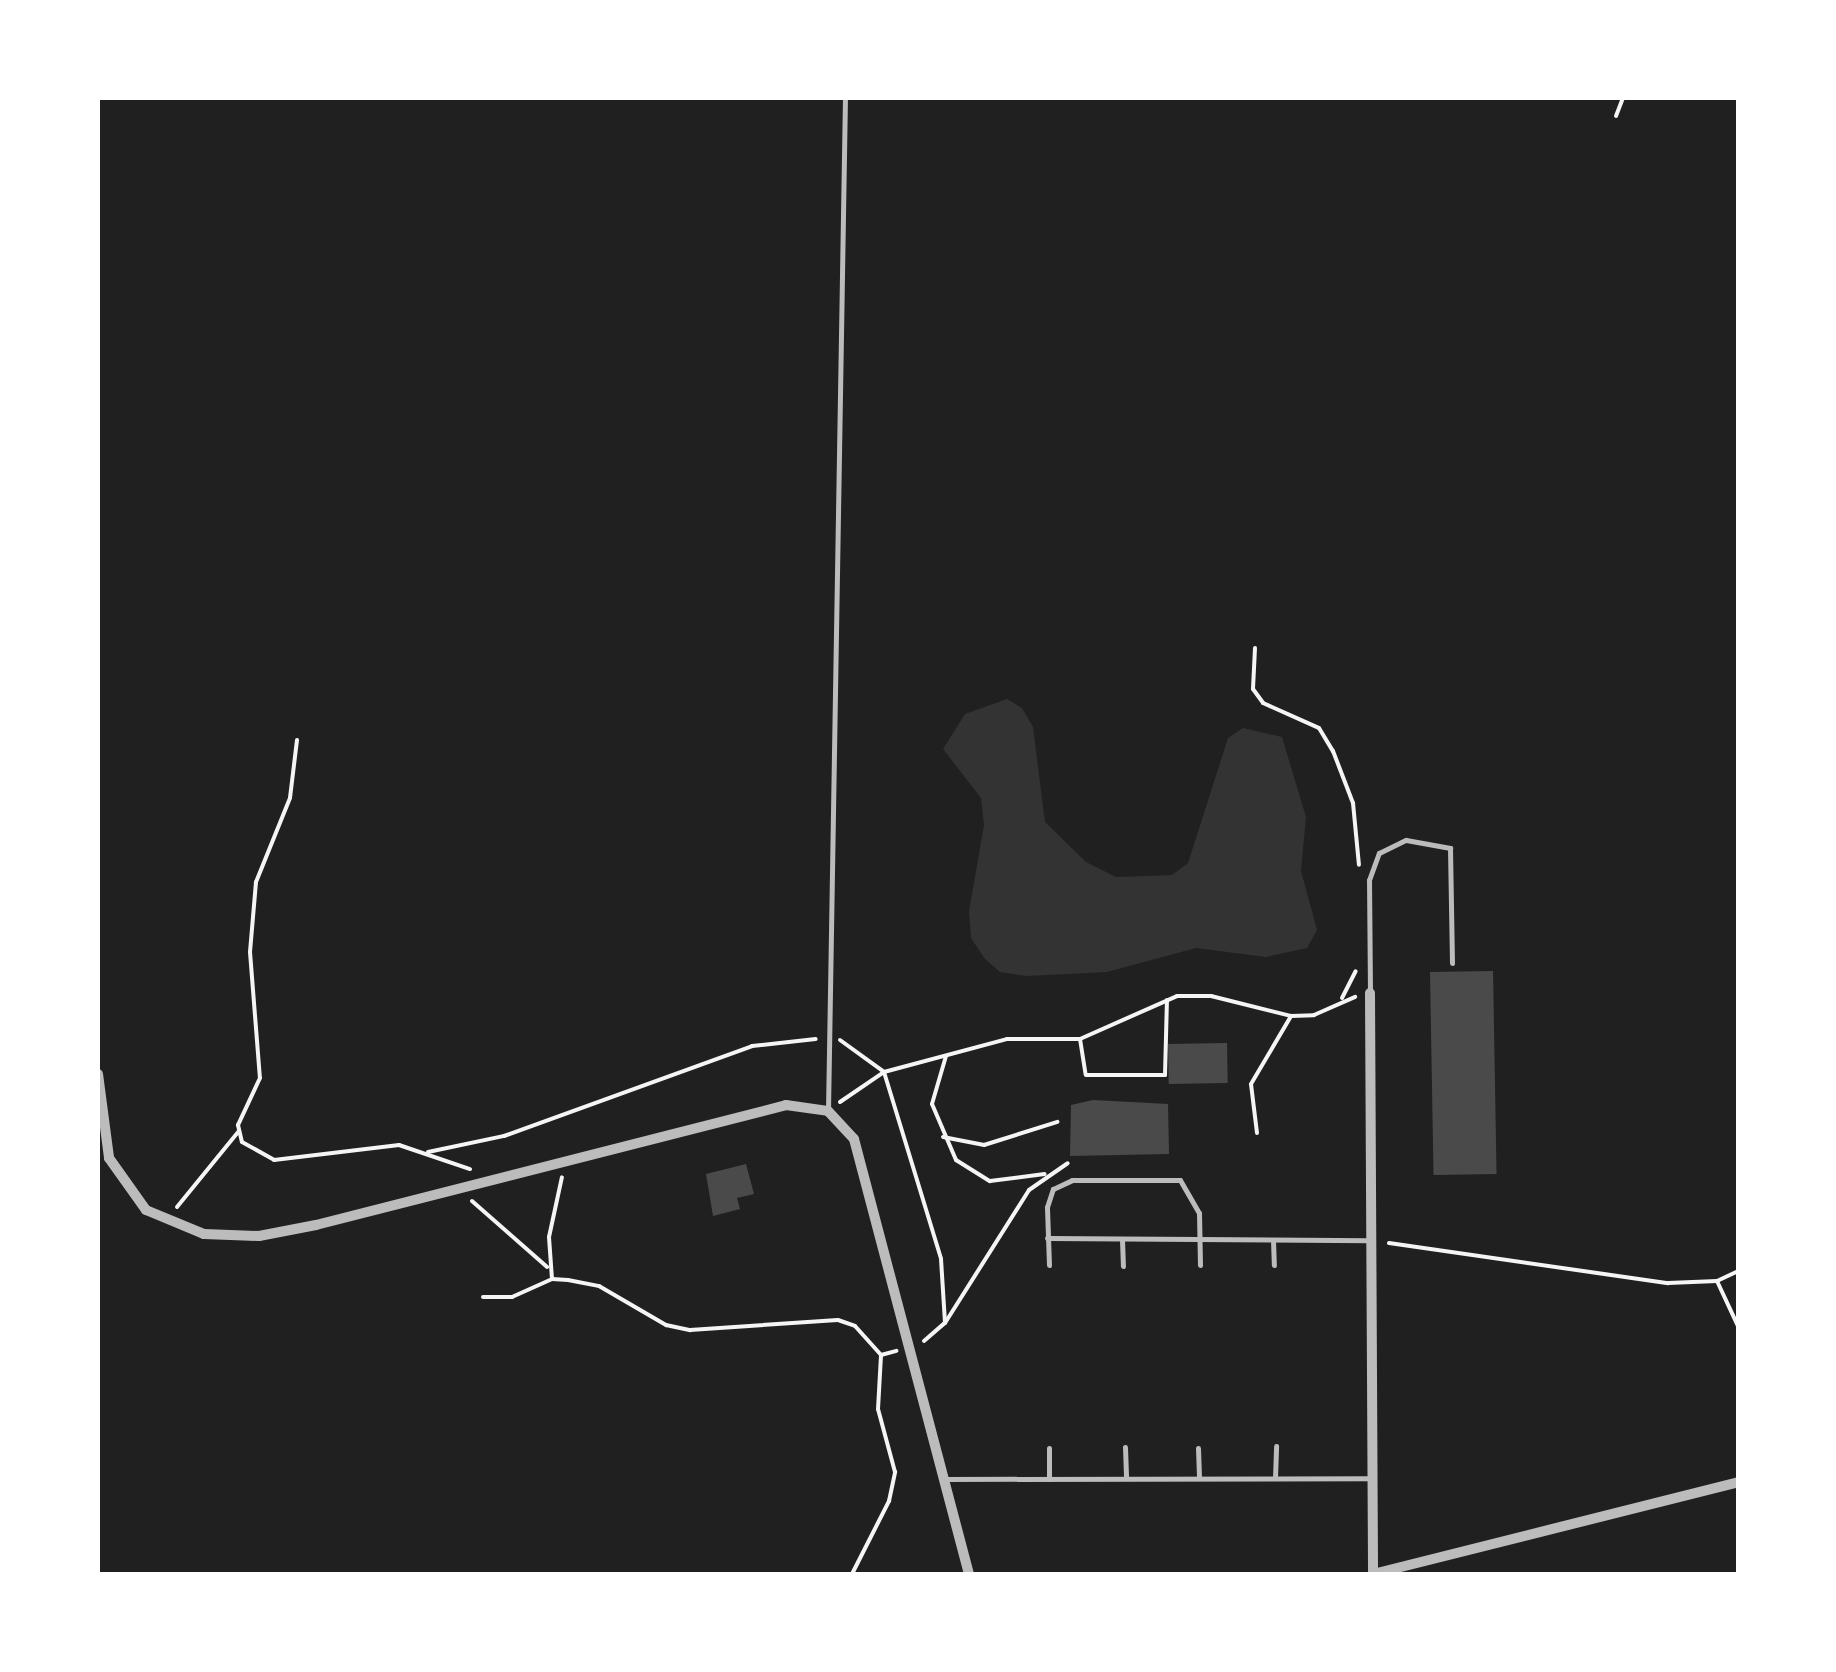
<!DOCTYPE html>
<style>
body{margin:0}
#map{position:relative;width:1836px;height:1672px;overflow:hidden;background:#111;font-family:"Nunito Sans",sans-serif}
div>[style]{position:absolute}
.green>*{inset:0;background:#202020;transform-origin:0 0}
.water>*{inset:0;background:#333}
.building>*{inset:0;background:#4a4a4a;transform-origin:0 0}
.path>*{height:4px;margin:-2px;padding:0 2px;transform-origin:2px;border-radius:2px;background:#f5f5f5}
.service>*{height:5px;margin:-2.5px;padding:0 2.5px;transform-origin:2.5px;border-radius:2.5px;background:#bcbcbc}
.minor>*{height:10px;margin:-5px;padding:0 5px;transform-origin:5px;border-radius:5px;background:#bcbcbc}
span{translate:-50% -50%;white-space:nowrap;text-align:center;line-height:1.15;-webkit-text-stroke:9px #fff;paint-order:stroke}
.frame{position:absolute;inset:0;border:100px solid #fff;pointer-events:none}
</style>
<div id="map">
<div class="green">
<i style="left:98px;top:98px;width:1640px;height:1476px"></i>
</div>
<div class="water">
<i style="clip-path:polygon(1007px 699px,1022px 708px,1033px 727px,1045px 822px,1086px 862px,1116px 877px,1172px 875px,1188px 863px,1228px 738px,1243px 728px,1282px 737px,1306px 817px,1301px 871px,1317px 930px,1307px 948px,1266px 957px,1196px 948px,1107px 972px,1026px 976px,1000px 972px,985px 959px,971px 938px,969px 911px,984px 825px,981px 798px,943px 749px,965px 714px)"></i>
</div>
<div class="building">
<i style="left:1493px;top:971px;width:203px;height:63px;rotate:89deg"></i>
<i style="left:1227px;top:1043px;width:40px;height:59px;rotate:89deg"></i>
<i style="clip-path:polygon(1093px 1100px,1168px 1104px,1169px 1154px,1070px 1156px,1071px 1105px)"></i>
<i style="clip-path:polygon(746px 1164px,754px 1194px,737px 1198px,740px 1209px,713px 1216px,706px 1174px)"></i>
</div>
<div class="path">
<i style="left:1616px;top:116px;width:19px;rotate:-69deg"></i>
<i style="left:1255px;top:648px;width:41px;rotate:92.8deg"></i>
<i style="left:1253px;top:689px;width:17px;rotate:54deg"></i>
<i style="left:1263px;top:703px;width:61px;rotate:24.1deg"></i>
<i style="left:1319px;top:728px;width:27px;rotate:59deg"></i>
<i style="left:1333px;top:751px;width:56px;rotate:69deg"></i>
<i style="left:1353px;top:803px;width:62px;rotate:84.5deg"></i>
<i style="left:297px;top:740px;width:58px;rotate:96.9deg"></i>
<i style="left:290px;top:798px;width:91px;rotate:112deg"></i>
<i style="left:256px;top:882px;width:70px;rotate:94.9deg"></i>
<i style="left:250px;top:952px;width:126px;rotate:85.5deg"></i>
<i style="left:260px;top:1078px;width:52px;rotate:115.1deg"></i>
<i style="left:238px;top:1125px;width:17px;rotate:77deg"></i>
<i style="left:242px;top:1142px;width:37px;rotate:29deg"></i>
<i style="left:274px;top:1160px;width:126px;rotate:-6.8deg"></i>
<i style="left:399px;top:1145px;width:75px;rotate:18.7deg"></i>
<i style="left:1342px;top:998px;width:30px;rotate:-63deg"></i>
<i style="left:1080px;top:1039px;width:36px;rotate:81deg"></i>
<i style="left:1086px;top:1075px;width:79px"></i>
<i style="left:1165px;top:1075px;width:75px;rotate:-88.5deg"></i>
<i style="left:840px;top:1040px;width:54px;rotate:36deg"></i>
<i style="left:884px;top:1072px;width:195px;rotate:73deg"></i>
<i style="left:941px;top:1259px;width:64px;rotate:86.4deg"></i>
<i style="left:946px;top:1056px;width:50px;rotate:106.3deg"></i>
<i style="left:932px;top:1104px;width:61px;rotate:66.8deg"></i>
<i style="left:956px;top:1160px;width:40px;rotate:32deg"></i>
<i style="left:990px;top:1181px;width:55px;rotate:-7.3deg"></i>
<i style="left:840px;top:1102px;width:53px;rotate:-34.3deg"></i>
<i style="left:884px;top:1072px;width:127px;rotate:-15deg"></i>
<i style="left:1007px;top:1039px;width:73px"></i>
<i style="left:1080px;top:1039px;width:106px;rotate:-23.9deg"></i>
<i style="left:1177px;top:996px;width:34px"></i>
<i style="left:1211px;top:996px;width:82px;rotate:14deg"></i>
<i style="left:1291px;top:1016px;width:23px;rotate:-2deg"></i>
<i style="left:1314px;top:1015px;width:45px;rotate:-23.7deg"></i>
<i style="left:1257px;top:1133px;width:49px;rotate:-97deg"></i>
<i style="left:1251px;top:1084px;width:79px;rotate:-59.5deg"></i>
<i style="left:943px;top:1137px;width:42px;rotate:11deg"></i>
<i style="left:984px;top:1145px;width:77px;rotate:-17.5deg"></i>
<i style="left:428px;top:1152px;width:78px;rotate:-11.9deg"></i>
<i style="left:504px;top:1136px;width:264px;rotate:-19.9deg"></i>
<i style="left:752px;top:1046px;width:64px;rotate:-6.2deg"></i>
<i style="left:472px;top:1201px;width:100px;rotate:41.3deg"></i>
<i style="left:177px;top:1207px;width:98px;rotate:-50.8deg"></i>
<i style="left:1389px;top:1243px;width:282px;rotate:8.2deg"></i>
<i style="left:1668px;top:1283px;width:49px;rotate:-2.3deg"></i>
<i style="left:1717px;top:1281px;width:23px;rotate:-25deg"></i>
<i style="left:552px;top:1279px;width:42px;rotate:-94.1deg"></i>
<i style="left:549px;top:1237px;width:61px;rotate:-77.8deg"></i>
<i style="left:1717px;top:1281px;width:50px;rotate:65deg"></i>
<i style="left:483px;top:1297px;width:29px"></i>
<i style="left:512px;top:1297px;width:44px;rotate:-24.2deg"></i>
<i style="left:552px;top:1279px;width:16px;rotate:4deg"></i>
<i style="left:568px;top:1280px;width:32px;rotate:11deg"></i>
<i style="left:599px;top:1286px;width:78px;rotate:30.2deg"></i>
<i style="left:666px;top:1325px;width:25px;rotate:12deg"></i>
<i style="left:690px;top:1330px;width:148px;rotate:-3.9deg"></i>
<i style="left:838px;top:1320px;width:18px;rotate:19deg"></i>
<i style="left:855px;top:1326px;width:39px;rotate:48deg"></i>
<i style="left:881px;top:1355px;width:16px;rotate:-15deg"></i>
<i style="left:924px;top:1341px;width:28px;rotate:-41deg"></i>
<i style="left:945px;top:1323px;width:157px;rotate:-57.7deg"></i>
<i style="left:1029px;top:1190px;width:47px;rotate:-34.7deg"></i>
<i style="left:852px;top:1574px;width:82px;rotate:-63.1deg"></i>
<i style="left:889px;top:1501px;width:30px;rotate:-78deg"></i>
<i style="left:895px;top:1472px;width:65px;rotate:-105.1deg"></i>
<i style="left:878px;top:1409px;width:54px;rotate:-86.8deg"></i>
</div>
<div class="service">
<i style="left:1370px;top:993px;width:113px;rotate:-90.5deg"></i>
<i style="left:1369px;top:880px;width:29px;rotate:-70deg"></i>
<i style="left:1379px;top:853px;width:30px;rotate:-26deg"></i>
<i style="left:1406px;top:840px;width:45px;rotate:10.3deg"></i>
<i style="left:1450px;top:848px;width:115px;rotate:89deg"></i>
<i style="left:828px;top:1111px;width:1013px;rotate:-89.04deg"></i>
<i style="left:1047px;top:1238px;width:322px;rotate:0.4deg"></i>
<i style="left:1122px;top:1239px;width:27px;rotate:88deg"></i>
<i style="left:1273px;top:1240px;width:25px;rotate:88deg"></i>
<i style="left:1049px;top:1265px;width:58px;rotate:-92deg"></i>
<i style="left:1047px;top:1207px;width:19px;rotate:-72deg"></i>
<i style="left:1053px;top:1189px;width:21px;rotate:-25deg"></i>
<i style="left:1072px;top:1180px;width:108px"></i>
<i style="left:1180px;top:1180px;width:38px;rotate:60deg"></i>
<i style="left:1199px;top:1213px;width:52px;rotate:88.9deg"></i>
<i style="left:1125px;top:1447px;width:31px;rotate:88deg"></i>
<i style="left:1049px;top:1448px;width:31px;rotate:90deg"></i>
<i style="left:1198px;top:1448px;width:30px;rotate:88deg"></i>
<i style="left:1275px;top:1478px;width:32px;rotate:-88deg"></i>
<i style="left:944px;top:1479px;width:427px;rotate:-0.1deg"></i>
</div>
<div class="minor">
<i style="left:1370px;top:993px;width:581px;rotate:89.7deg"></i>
<i style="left:98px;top:1074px;width:85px;rotate:82.5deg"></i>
<i style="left:109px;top:1158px;width:64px;rotate:54.6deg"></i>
<i style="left:146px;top:1210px;width:63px;rotate:22.5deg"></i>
<i style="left:204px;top:1234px;width:55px;rotate:2.1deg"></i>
<i style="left:259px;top:1236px;width:58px;rotate:-10.9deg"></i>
<i style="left:316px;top:1225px;width:485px;rotate:-14.3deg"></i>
<i style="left:786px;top:1105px;width:42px;rotate:8.1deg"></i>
<i style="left:828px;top:1111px;width:38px;rotate:47deg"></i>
<i style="left:854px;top:1139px;width:450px;rotate:75.2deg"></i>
<i style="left:1373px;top:1574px;width:376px;rotate:-14.1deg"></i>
</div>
<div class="frame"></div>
</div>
